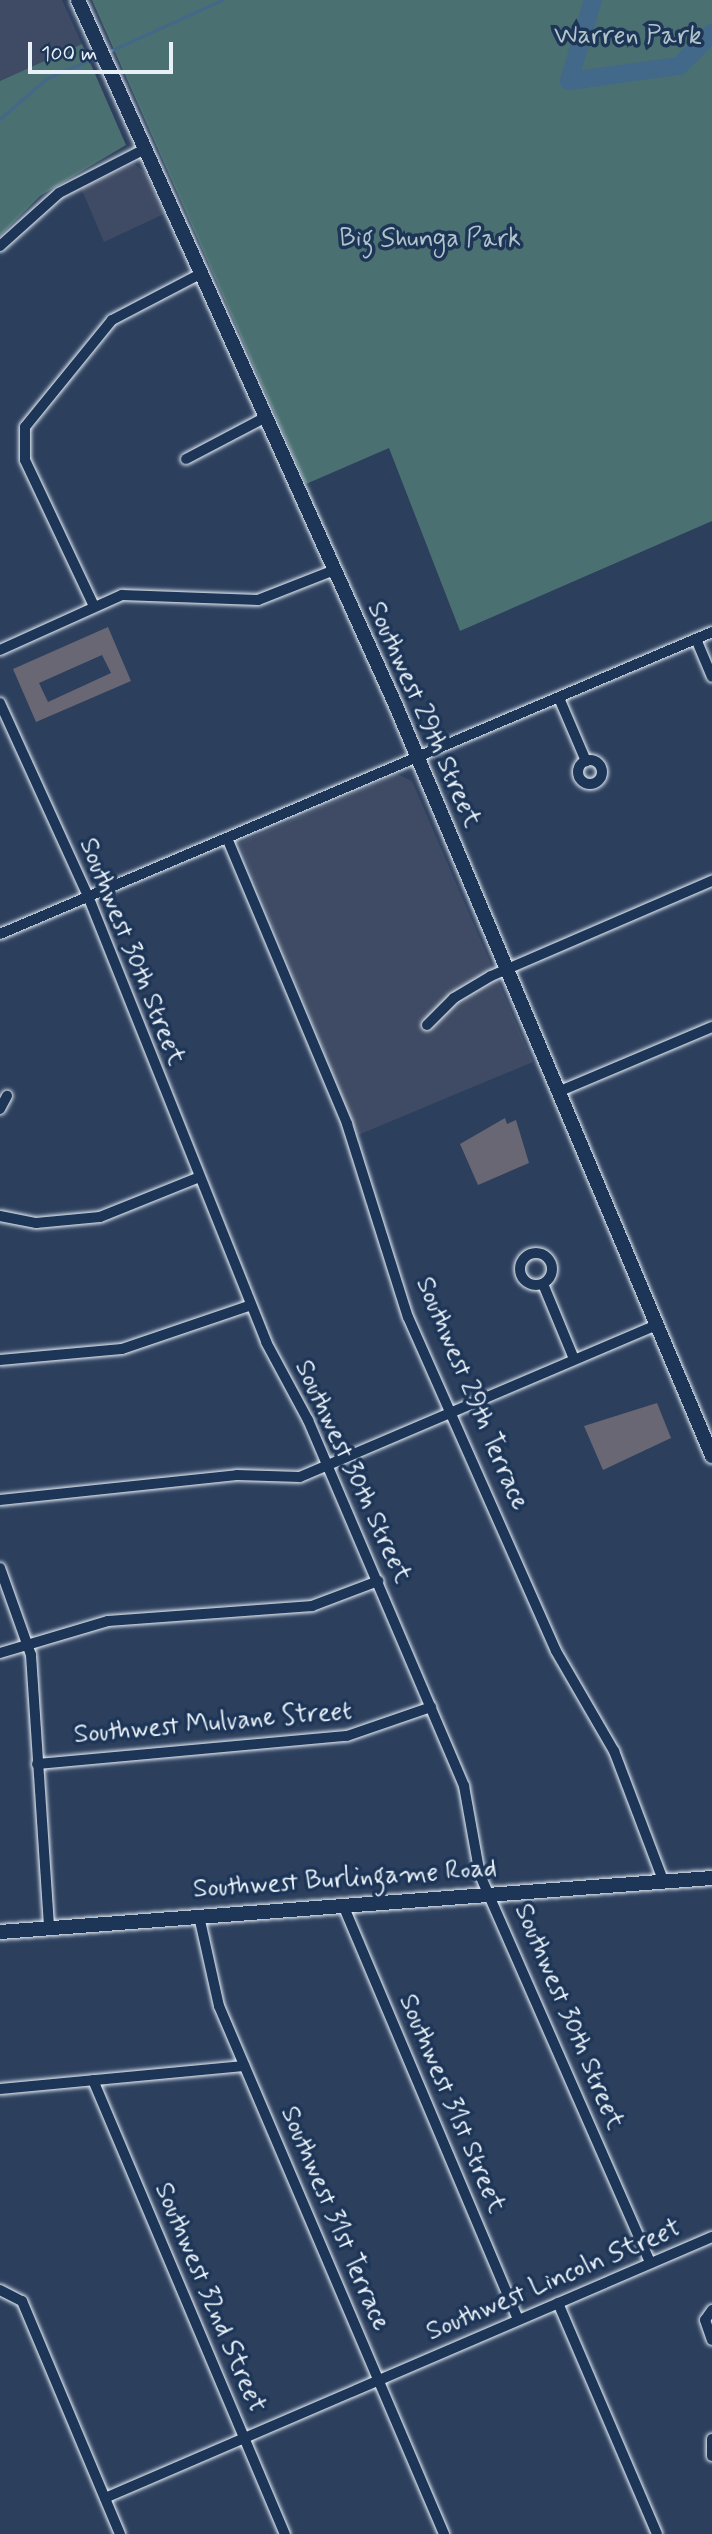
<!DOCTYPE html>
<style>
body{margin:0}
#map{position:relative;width:712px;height:2534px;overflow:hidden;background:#2c3f5d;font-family:Mynerve,sans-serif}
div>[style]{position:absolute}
.built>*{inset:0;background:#3f4b64}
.green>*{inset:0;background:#4b7072}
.stream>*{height:2.5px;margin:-1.25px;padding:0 1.25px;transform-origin:1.25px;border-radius:1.25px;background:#42688a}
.river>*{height:18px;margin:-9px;padding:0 9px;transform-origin:9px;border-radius:9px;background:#42688a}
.building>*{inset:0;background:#6a6774}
.roads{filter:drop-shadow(0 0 2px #e8f1f8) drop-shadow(0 0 2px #e8f1f8)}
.minor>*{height:10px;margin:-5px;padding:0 5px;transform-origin:5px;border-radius:5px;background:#1d3557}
.minor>.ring{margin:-5px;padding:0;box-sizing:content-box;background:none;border:10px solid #1d3557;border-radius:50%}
.major>*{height:14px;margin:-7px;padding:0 7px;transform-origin:7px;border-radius:7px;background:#1d3557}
span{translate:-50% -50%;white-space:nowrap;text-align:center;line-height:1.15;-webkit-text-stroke:7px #1d3557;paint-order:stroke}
.park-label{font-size:26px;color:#b1c4c9}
.street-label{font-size:26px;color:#e8f1f8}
.scale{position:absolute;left:28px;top:42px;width:145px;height:32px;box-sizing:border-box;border:4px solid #e8f1f8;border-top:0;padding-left:9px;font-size:21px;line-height:24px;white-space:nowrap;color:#e8f1f8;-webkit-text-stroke:5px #1d3557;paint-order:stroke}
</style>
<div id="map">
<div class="built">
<i style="clip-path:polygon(0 0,62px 0,82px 44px,0 81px)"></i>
<i style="clip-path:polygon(134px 164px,145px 172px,164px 214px,104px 242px,81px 188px)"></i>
<i style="clip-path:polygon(397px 774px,412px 781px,533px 1062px,358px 1135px,239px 843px)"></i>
</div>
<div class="green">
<i style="clip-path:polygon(92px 0,712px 0,712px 521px,460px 631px,389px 448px,306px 484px)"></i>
<i style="clip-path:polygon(82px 44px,126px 145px,40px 196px,0 236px,0 81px)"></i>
</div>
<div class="stream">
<i style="left:108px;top:52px;width:125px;rotate:-24.5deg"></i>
<i style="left:0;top:119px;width:61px;rotate:-41deg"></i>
<i style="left:46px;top:79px;width:58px;rotate:-23.5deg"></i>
</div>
<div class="river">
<i style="left:593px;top:0;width:84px;rotate:106.5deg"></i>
<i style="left:569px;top:81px;width:111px;rotate:-7.8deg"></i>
<i style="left:679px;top:66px;width:47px;rotate:-45deg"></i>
</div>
<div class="building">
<i style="clip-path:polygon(evenodd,108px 627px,131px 681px,36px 722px,13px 669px,108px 627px,102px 655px,111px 673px,48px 702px,39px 683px,102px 655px)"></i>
<i style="clip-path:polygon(505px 1118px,507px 1124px,516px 1120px,529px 1163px,478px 1185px,460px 1144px)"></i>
<i style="clip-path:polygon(657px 1403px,671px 1438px,603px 1470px,584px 1426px)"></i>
</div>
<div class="roads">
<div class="minor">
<i style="left:0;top:246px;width:79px;rotate:-41.9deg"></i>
<i style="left:59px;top:193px;width:97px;rotate:-27.1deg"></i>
<i style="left:186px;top:459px;width:88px;rotate:-27.7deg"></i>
<i style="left:93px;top:604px;width:159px;rotate:-115.3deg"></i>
<i style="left:25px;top:460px;width:33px;rotate:-90deg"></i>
<i style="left:25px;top:427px;width:138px;rotate:-50.9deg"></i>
<i style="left:112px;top:320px;width:99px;rotate:-27.6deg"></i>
<i style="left:696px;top:639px;width:41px;rotate:67.2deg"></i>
<i style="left:0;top:650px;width:134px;rotate:-24.3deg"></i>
<i style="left:122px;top:595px;width:136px;rotate:2.1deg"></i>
<i style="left:258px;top:600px;width:79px;rotate:-21.4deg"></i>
<i style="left:559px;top:698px;width:69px;rotate:66.8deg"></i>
<i style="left:0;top:703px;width:212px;rotate:65.5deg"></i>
<i style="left:88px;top:896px;width:480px;rotate:68.2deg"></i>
<i style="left:266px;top:1342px;width:89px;rotate:61.7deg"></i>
<i style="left:308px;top:1420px;width:398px;rotate:66.9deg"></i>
<i style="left:464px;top:1786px;width:90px;rotate:79.8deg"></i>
<i style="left:480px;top:1875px;width:424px;rotate:66.3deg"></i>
<i class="ring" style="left:578px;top:760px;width:14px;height:14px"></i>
<i style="left:227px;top:838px;width:310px;rotate:67.2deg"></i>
<i style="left:347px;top:1124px;width:202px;rotate:72.5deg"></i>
<i style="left:408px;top:1317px;width:365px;rotate:66.1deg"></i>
<i style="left:556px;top:1651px;width:116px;rotate:59.9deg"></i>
<i style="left:614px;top:1751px;width:138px;rotate:69.2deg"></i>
<i style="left:0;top:934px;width:773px;rotate:-22.98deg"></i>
<i style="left:427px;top:1025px;width:38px;rotate:-45deg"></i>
<i style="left:454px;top:998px;width:43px;rotate:-30.7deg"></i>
<i style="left:491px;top:976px;width:241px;rotate:-23.3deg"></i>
<i style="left:558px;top:1092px;width:167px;rotate:-22.9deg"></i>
<i style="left:0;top:1109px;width:15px;rotate:-62deg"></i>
<i style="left:0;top:1216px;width:37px;rotate:11deg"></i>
<i style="left:36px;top:1223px;width:64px;rotate:-5.4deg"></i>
<i style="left:100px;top:1217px;width:105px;rotate:-21.9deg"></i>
<i class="ring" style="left:520px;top:1253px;width:22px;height:22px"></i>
<i style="left:543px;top:1284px;width:81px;rotate:67.5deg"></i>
<i style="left:0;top:1360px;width:122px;rotate:-5.2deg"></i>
<i style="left:122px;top:1349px;width:136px;rotate:-18.8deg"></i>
<i style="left:0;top:1500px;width:238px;rotate:-6deg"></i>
<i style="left:237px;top:1475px;width:63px;rotate:1.8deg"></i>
<i style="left:300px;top:1477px;width:388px;rotate:-23.1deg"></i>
<i style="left:0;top:1568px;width:92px;rotate:70.4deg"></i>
<i style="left:31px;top:1655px;width:275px;rotate:86.2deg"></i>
<i style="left:0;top:1653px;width:113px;rotate:-16.5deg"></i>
<i style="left:108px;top:1621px;width:205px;rotate:-4.2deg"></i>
<i style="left:312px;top:1606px;width:71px;rotate:-20.7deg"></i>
<i style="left:37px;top:1764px;width:311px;rotate:-5.2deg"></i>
<i style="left:347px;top:1736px;width:89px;rotate:-19deg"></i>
<i style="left:343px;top:1905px;width:450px;rotate:67.1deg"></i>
<i style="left:199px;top:1916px;width:92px;rotate:77.5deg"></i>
<i style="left:219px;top:2006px;width:574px;rotate:66.92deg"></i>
<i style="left:93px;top:2080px;width:493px;rotate:67.1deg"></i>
<i style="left:0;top:2089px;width:245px;rotate:-5.4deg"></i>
<i style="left:0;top:2290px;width:25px;rotate:27deg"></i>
<i style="left:22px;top:2301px;width:253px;rotate:67.2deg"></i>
<i style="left:558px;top:2303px;width:251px;rotate:66.8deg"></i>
<i style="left:712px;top:2310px;width:12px;rotate:125deg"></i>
<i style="left:705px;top:2320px;width:21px;rotate:71deg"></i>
<i style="left:712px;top:2439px;width:17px;rotate:90deg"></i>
<i style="left:105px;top:2498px;width:661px;rotate:-23.27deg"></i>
</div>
<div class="major">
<i style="left:78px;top:0;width:774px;rotate:65.75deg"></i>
<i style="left:396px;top:706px;width:814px;rotate:67.15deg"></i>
<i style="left:0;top:1932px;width:714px;rotate:-4.34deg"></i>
</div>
</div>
<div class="park-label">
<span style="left:628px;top:37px">Warren Park</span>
<span style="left:430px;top:240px">Big Shunga Park</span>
</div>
<div class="street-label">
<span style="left:423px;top:715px;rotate:66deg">Southwest 29th Street</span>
<span style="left:131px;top:952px;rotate:68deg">Southwest 30th Street</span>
<span style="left:471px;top:1394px;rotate:67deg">Southwest 29th Terrace</span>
<span style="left:352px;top:1472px;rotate:65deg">Southwest 30th Street</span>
<span style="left:213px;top:1724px;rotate:-5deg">Southwest Mulvane Street</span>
<span style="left:345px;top:1880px;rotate:-4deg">Southwest Burlingame Road</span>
<span style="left:568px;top:2017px;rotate:67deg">Southwest 30th Street</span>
<span style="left:451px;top:2104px;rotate:67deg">Southwest 31st Street</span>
<span style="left:334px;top:2219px;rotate:67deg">Southwest 31st Terrace</span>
<span style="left:554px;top:2281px;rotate:-23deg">Southwest Lincoln Street</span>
<span style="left:209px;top:2298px;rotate:67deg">Southwest 32nd Street</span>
</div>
<div class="scale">100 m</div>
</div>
